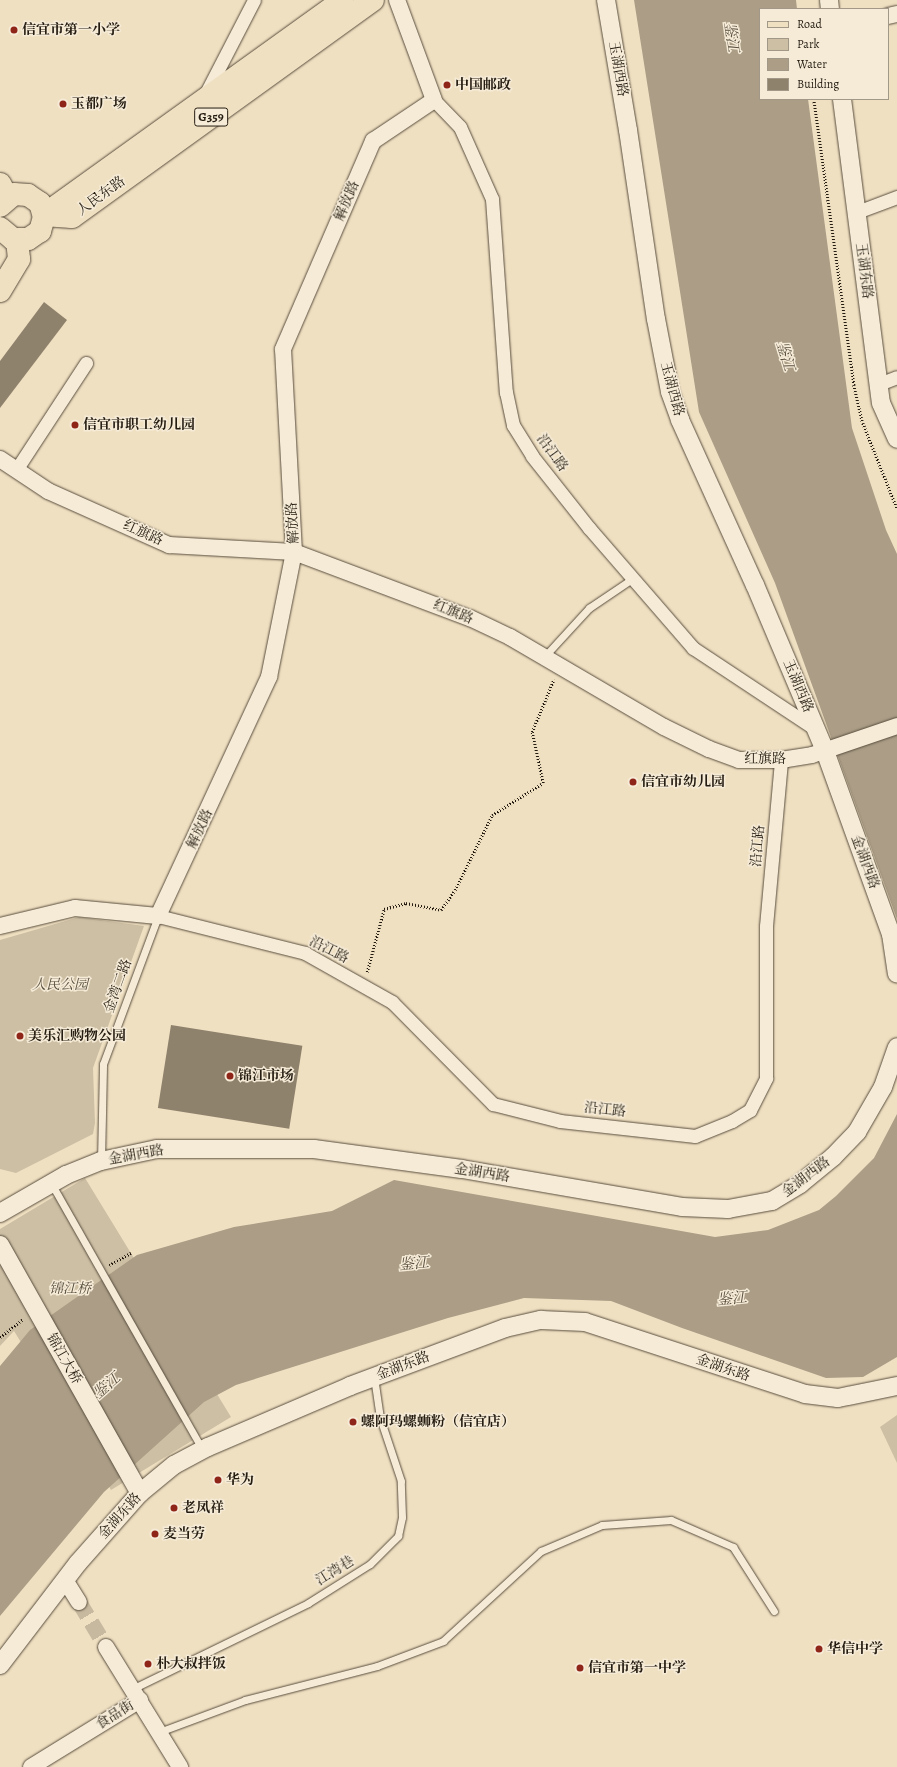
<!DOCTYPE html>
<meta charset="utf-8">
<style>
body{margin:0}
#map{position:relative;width:897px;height:1767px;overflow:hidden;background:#f0e0c2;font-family:Alegreya,"Noto Serif SC",serif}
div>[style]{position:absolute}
.green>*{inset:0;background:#cdbfa4}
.water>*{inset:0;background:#ab9d86}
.building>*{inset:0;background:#8f826d;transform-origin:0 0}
.tertiary-tunnel>*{height:16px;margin-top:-8px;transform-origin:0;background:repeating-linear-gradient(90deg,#c7b99f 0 16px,transparent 0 24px)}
.path>*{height:2.5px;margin-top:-1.25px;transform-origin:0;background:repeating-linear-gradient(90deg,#251c11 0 1px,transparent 0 3px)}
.roads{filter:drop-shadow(0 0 1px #584d3d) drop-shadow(0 0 1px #584d3d)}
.service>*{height:7px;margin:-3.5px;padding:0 3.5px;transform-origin:3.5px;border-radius:3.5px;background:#f5ebd7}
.minor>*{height:13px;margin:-6.5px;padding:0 6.5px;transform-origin:6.5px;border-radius:6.5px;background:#f5ebd7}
.tertiary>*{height:16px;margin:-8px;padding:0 8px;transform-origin:8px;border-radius:8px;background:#f5ebd7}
.secondary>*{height:18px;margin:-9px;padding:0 9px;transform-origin:9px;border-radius:9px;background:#f5ebd7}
.primary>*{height:21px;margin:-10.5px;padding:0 10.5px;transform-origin:10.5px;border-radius:10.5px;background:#f0e0c2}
.trunk>*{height:22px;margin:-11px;padding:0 11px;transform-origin:11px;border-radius:11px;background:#f0e0c2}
.dots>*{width:11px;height:11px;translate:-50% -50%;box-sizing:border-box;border:2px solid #f5ebd7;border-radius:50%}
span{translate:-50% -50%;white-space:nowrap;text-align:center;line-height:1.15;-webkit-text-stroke:3px #f5ebd7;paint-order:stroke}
.shield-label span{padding:1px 3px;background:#f5ebd7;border:1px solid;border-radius:3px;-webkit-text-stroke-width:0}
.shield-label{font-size:13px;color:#251c11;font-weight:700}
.poi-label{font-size:14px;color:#251c11;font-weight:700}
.left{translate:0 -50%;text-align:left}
.street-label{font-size:14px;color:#251c11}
.park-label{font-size:14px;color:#574d3d;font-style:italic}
.water-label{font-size:15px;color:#5b5040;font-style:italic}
.legend{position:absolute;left:759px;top:8px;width:130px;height:92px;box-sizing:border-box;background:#f5ebd7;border:1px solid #a29888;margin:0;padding:5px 7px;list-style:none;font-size:12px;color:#251c11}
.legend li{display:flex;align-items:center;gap:8px;height:20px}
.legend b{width:20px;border:1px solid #a29888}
</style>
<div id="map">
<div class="green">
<i style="clip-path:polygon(79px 917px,144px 926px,93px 1068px,95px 1123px,93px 1134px,16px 1173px,0 1169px,0 940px)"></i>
<i style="clip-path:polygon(85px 1178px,231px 1417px,111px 1490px,14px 1331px,0 1346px,0 1229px)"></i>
<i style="clip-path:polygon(897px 1415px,897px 1463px,880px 1427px)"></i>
</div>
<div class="water">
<i style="clip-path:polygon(634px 0,796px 0,797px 9px,760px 9px,760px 99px,808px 99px,852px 428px,886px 530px,897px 554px,897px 919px,775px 583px,699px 412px)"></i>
<i style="clip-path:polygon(897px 1114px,897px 1357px,863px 1377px,826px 1378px,682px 1328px,611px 1301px,524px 1298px,448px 1318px,236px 1385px,204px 1402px,104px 1492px,0 1616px,0 1366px,30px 1330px,137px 1255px,234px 1227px,332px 1211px,394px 1180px,715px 1237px,768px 1230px,819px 1210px,836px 1196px,874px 1158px)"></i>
</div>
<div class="building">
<i style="clip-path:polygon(44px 302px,67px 320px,0 408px,0 361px)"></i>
<i style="left:171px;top:1025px;width:133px;height:84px;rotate:9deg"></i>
</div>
<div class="tertiary-tunnel">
<i style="left:79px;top:1602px;width:52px;rotate:59deg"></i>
</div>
<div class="path">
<i style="left:814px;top:99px;width:289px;rotate:82deg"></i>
<i style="left:854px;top:385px;width:39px;rotate:77deg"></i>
<i style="left:863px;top:423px;width:92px;rotate:68.2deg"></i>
<i style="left:367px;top:972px;width:65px;rotate:-74.9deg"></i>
<i style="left:384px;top:909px;width:23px;rotate:-15deg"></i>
<i style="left:406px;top:903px;width:36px;rotate:11deg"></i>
<i style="left:441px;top:910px;width:24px;rotate:-55deg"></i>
<i style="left:455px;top:890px;width:84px;rotate:-63.7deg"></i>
<i style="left:492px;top:815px;width:60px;rotate:-32.1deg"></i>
<i style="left:543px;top:783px;width:52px;rotate:-102.2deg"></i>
<i style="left:532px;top:732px;width:57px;rotate:-67.5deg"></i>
<i style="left:109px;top:1265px;width:25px;rotate:-29deg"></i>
<i style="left:0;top:1337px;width:29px;rotate:-38deg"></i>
</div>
<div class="roads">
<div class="service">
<i style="left:544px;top:657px;width:67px;rotate:-47.4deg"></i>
<i style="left:589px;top:608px;width:52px;rotate:-34deg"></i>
<i style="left:101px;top:1161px;width:97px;rotate:-88.8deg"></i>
<i style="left:103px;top:1064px;width:158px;rotate:-69.6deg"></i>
<i style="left:51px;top:1183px;width:306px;rotate:60.4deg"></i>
<i style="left:132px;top:1689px;width:196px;rotate:-26deg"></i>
<i style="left:308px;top:1603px;width:73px;rotate:-32.2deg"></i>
<i style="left:370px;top:1564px;width:40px;rotate:-45deg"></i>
<i style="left:398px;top:1536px;width:19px;rotate:-78deg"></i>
<i style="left:402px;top:1517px;width:36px;rotate:-92deg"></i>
<i style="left:401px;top:1481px;width:66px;rotate:-108.4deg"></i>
<i style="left:380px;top:1418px;width:41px;rotate:-98.3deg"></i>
<i style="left:159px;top:1732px;width:92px;rotate:-20.4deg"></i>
<i style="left:245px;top:1700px;width:136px;rotate:-14.4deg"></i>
<i style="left:377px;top:1666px;width:71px;rotate:-20.7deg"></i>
<i style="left:443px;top:1641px;width:133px;rotate:-42.6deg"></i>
<i style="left:541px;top:1551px;width:66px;rotate:-23.1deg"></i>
<i style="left:602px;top:1525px;width:69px;rotate:-4.1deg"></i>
<i style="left:671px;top:1520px;width:68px;rotate:23.5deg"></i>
<i style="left:733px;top:1547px;width:76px;rotate:57.4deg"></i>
</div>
<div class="minor">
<i style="left:205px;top:95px;width:107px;rotate:-62.7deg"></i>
<i style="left:434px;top:100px;width:37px;rotate:46deg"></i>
<i style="left:460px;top:127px;width:79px;rotate:66deg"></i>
<i style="left:492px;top:199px;width:194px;rotate:85.9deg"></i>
<i style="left:506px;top:392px;width:34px;rotate:78deg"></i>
<i style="left:513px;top:425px;width:36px;rotate:58deg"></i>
<i style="left:532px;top:456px;width:92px;rotate:51.6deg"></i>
<i style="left:589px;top:528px;width:159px;rotate:49.1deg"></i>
<i style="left:693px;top:648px;width:149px;rotate:33.5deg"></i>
<i style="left:857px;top:212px;width:43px;rotate:-20.6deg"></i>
<i style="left:879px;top:384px;width:19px;rotate:-21deg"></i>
<i style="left:16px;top:470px;width:128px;rotate:-56.8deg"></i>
<i style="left:158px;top:916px;width:152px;rotate:14.1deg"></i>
<i style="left:305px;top:953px;width:100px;rotate:29.4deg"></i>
<i style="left:392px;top:1002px;width:144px;rotate:45.3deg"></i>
<i style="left:493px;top:1104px;width:69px;rotate:14.2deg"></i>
<i style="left:560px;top:1121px;width:136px;rotate:6.3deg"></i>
<i style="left:695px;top:1136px;width:40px;rotate:-22deg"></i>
<i style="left:732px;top:1121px;width:21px;rotate:-31deg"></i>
<i style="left:750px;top:1110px;width:36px;rotate:-63deg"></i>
<i style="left:766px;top:1078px;width:152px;rotate:-90deg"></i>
<i style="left:766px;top:926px;width:167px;rotate:-84.8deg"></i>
</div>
<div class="tertiary">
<i style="left:888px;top:16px;width:9px;rotate:-13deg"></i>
<i style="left:0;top:459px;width:58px;rotate:33.7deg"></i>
<i style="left:48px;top:491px;width:133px;rotate:24.1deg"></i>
<i style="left:169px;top:545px;width:125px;rotate:3.2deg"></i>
<i style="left:294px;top:552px;width:188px;rotate:20.6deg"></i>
<i style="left:470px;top:618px;width:44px;rotate:25.4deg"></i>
<i style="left:510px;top:637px;width:178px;rotate:30.3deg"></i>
<i style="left:664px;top:727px;width:50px;rotate:26.1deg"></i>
<i style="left:709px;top:749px;width:32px;rotate:20deg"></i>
<i style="left:739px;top:760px;width:42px"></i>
<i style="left:781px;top:760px;width:31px;rotate:-9deg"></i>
<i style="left:812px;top:755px;width:90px;rotate:-18.8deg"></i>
<i style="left:0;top:926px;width:77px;rotate:-13.5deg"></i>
<i style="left:75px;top:908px;width:83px;rotate:5.5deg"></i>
<i style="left:158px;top:916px;width:264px;rotate:-65.1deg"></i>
<i style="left:269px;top:677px;width:127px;rotate:-78.7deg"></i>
<i style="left:294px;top:552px;width:203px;rotate:-93.1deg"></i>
<i style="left:283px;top:349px;width:227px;rotate:-66.6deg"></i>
<i style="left:373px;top:141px;width:73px;rotate:-33.9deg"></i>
<i style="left:434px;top:100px;width:107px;rotate:-110.3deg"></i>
<i style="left:65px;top:1580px;width:26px;rotate:58deg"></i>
<i style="left:106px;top:1647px;width:141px;rotate:58.3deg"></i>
<i style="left:31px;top:1767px;width:128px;rotate:-31.6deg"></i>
</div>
<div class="secondary">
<i style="left:606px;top:0;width:132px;rotate:80.4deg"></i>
<i style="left:628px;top:130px;width:191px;rotate:81.6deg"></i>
<i style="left:656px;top:319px;width:74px;rotate:79.1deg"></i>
<i style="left:670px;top:392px;width:30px;rotate:70deg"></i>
<i style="left:680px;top:420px;width:181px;rotate:65.6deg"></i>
<i style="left:755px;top:585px;width:180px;rotate:67.1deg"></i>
<i style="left:825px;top:751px;width:195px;rotate:70.2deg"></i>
<i style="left:891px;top:934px;width:40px;rotate:81.5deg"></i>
<i style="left:829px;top:0;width:9px;rotate:84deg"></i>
<i style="left:842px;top:99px;width:306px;rotate:82.7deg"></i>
<i style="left:881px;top:403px;width:39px;rotate:66deg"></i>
<i style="left:0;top:1213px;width:76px;rotate:-29.9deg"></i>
<i style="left:66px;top:1175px;width:38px;rotate:-22deg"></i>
<i style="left:101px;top:1161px;width:57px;rotate:-12.1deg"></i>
<i style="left:157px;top:1149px;width:157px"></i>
<i style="left:314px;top:1149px;width:149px;rotate:7.7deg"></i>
<i style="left:462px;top:1169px;width:223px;rotate:9.8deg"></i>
<i style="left:682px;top:1207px;width:46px;rotate:2.5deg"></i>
<i style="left:728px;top:1209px;width:45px;rotate:-10.3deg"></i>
<i style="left:772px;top:1201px;width:33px;rotate:-31deg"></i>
<i style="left:800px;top:1184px;width:43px;rotate:-39.3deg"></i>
<i style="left:833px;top:1157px;width:35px;rotate:-46deg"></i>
<i style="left:857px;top:1132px;width:52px;rotate:-60deg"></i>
<i style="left:883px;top:1087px;width:42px;rotate:-70.7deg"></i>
<i style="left:0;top:1245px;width:285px;rotate:60.6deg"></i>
<i style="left:0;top:1665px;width:128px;rotate:-52.6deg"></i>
<i style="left:78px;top:1563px;width:94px;rotate:-48.5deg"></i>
<i style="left:140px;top:1493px;width:44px;rotate:-39.5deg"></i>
<i style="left:174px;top:1465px;width:38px;rotate:-28deg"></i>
<i style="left:208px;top:1447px;width:155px;rotate:-23.2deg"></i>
<i style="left:350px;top:1386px;width:165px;rotate:-20.5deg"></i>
<i style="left:505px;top:1328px;width:37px;rotate:-13deg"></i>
<i style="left:541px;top:1320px;width:44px;rotate:2.6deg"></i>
<i style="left:585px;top:1322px;width:231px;rotate:18.1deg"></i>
<i style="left:805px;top:1394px;width:33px;rotate:7deg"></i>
<i style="left:838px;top:1398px;width:60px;rotate:-11.5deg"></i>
</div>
<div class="primary">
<i style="left:0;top:183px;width:16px;rotate:63deg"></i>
</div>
<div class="trunk">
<i style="left:0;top:206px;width:18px;rotate:-41deg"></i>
<i style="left:14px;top:194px;width:14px;rotate:4deg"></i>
<i style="left:28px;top:195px;width:14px;rotate:34deg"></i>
<i style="left:40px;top:203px;width:15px;rotate:74deg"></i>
<i style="left:44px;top:217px;width:15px;rotate:106deg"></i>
<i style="left:40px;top:231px;width:14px;rotate:146deg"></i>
<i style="left:28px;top:239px;width:15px;rotate:180deg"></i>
<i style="left:13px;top:239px;width:17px;rotate:-140deg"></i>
<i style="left:44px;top:215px;width:28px;rotate:4deg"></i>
<i style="left:72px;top:217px;width:371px;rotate:-35.8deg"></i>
<i style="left:44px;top:215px;width:368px;rotate:-35.7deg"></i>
<i style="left:0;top:291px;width:37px;rotate:-59deg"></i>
<i style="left:19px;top:259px;width:19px;rotate:-96deg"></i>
</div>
</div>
<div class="dots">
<i style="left:14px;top:30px;background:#8f2418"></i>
<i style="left:447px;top:85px;background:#8f2418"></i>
<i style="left:63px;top:104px;background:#8f2418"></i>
<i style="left:75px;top:425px;background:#8f2418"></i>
<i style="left:633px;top:782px;background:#8f2418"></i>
<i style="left:20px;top:1036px;background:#8f2418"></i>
<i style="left:230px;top:1076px;background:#8f2418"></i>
<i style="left:353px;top:1422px;background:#8f2418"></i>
<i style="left:218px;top:1480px;background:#8f2418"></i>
<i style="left:174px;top:1508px;background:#8f2418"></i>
<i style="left:155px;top:1534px;background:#8f2418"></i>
<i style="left:819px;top:1649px;background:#8f2418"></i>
<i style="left:148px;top:1664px;background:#8f2418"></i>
<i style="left:580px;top:1668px;background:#8f2418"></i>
</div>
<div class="shield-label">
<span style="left:211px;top:117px">G359</span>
</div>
<div class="poi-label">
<span class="left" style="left:22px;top:30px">信宜市第一小学</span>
<span class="left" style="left:455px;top:85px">中国邮政</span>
<span class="left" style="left:71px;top:104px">玉都广场</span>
<span class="left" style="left:83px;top:425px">信宜市职工幼儿园</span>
<span class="left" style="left:641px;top:782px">信宜市幼儿园</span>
<span class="left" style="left:28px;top:1036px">美乐汇购物公园</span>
<span class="left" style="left:238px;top:1076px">锦江市场</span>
<span class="left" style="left:361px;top:1422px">螺阿玛螺蛳粉（信宜店）</span>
<span class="left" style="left:226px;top:1480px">华为</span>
<span class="left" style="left:182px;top:1508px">老凤祥</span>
<span class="left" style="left:163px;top:1534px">麦当劳</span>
<span class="left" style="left:827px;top:1649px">华信中学</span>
<span class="left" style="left:156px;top:1664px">朴大叔拌饭</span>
<span class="left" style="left:588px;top:1668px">信宜市第一中学</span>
</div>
<div class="street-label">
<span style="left:618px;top:69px;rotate:80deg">玉湖西路</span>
<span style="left:101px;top:196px;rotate:-36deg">人民东路</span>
<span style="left:347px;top:201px;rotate:-67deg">解放路</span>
<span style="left:864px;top:271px;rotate:83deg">玉湖东路</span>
<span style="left:672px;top:389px;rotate:75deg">玉湖西路</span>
<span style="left:552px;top:453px;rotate:54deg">沿江路</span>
<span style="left:293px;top:523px;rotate:-93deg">解放路</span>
<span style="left:143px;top:533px;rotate:24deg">红旗路</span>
<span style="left:453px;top:612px;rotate:22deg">红旗路</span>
<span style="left:798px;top:686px;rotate:67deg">玉湖西路</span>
<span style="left:765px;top:759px">红旗路</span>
<span style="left:200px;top:829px;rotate:-65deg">解放路</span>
<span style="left:758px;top:846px;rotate:-85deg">沿江路</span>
<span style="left:865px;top:862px;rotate:70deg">金湖西路</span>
<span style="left:329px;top:950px;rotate:27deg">沿江路</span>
<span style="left:118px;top:986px;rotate:-70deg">金湾二路</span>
<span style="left:605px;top:1110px;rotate:6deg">沿江路</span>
<span style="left:136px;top:1155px;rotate:-10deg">金湖西路</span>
<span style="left:482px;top:1173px;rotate:9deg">金湖西路</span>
<span style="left:806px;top:1177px;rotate:-37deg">金湖西路</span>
<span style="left:64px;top:1359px;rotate:60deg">锦江大桥</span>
<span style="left:403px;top:1366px;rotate:-21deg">金湖东路</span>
<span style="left:723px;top:1368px;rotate:19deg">金湖东路</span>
<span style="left:120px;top:1516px;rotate:-48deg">金湖东路</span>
<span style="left:335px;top:1571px;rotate:-32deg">江湾巷</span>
<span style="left:115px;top:1715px;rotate:-32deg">食品街</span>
</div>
<div class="park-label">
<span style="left:60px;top:985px">人民公园</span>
<span style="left:70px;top:1289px">锦江桥</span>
</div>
<div class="water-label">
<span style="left:731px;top:37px;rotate:82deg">鉴江</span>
<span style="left:785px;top:356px;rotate:73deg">鉴江</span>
<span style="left:414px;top:1264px;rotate:-5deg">鉴江</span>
<span style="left:732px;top:1299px;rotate:-5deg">鉴江</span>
<span style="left:107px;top:1386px;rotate:-41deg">鉴江</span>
</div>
<ul class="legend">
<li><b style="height:5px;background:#f0e0c2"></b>Road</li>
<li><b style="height:11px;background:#cdbfa4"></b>Park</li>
<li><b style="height:11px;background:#ab9d86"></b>Water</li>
<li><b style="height:11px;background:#8f826d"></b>Building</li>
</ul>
</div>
